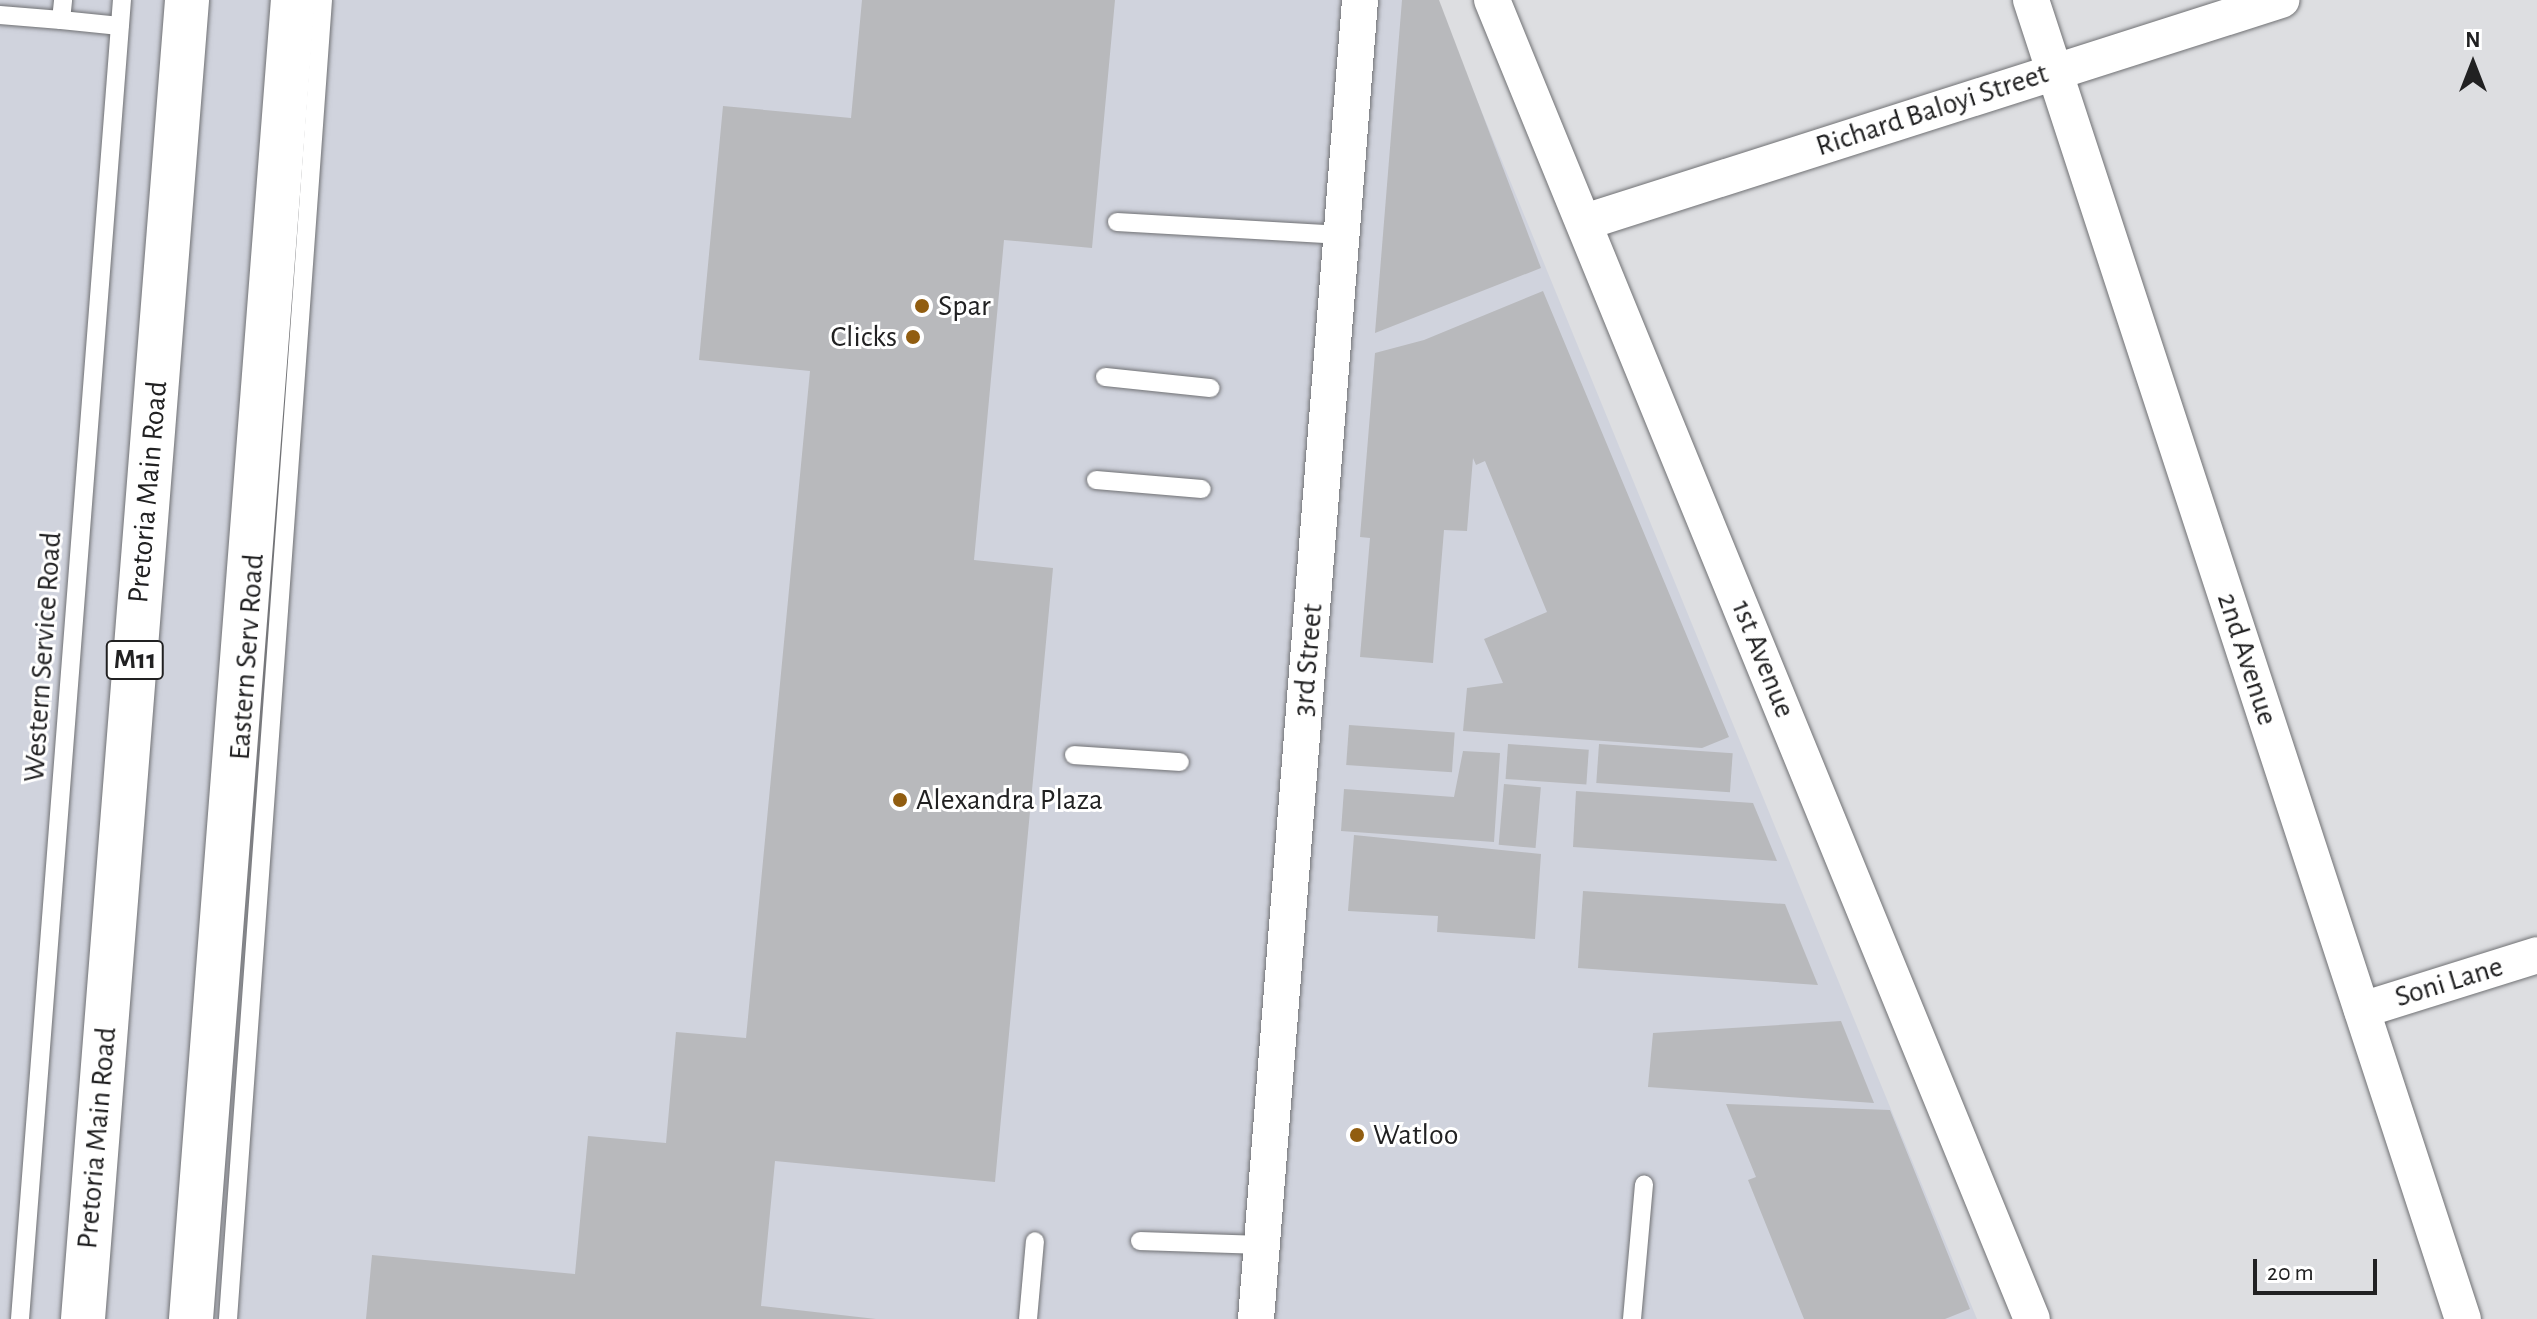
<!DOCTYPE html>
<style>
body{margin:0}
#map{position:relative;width:2537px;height:1319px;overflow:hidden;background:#dddee1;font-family:"Alegreya Sans",sans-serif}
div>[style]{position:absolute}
.built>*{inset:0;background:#d0d3dd}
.building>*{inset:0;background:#b8b9bc;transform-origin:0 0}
.roads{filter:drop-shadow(0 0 2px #707174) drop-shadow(0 0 2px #707174)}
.lane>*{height:18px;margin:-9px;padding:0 9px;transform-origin:9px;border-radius:9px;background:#fff}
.street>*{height:36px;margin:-18px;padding:0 18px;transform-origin:18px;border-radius:18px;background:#fff}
.primary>*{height:44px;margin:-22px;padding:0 22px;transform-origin:22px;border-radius:22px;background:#fff}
.dots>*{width:22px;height:22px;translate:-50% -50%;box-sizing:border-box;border:4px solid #fff;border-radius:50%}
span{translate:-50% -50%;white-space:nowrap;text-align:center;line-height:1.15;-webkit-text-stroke:6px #fff;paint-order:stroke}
.shield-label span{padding:2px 6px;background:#fff;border:2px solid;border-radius:6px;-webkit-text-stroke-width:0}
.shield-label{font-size:28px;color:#212122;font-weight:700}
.street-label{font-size:30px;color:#212122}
.poi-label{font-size:30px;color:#212122}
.left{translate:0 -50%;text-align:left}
.right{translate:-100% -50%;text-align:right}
.north{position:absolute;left:2433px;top:24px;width:80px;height:80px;-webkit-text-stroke:6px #fff;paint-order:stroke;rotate:0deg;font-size:22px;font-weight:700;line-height:32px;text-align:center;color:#212122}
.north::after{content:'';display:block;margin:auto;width:28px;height:36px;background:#212122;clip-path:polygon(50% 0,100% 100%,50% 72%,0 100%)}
.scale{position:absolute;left:2253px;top:1259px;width:124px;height:36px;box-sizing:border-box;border:4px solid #212122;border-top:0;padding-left:10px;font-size:24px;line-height:28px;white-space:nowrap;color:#212122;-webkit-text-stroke:6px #fff;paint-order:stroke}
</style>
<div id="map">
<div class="built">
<i style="clip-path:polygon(0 0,1436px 0,1977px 1319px,0 1319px)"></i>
</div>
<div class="building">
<i style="clip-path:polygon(862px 0,1115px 0,1092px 248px,1004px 240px,974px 560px,1053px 568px,995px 1182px,775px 1161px,761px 1306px,876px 1319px,366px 1319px,372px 1255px,575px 1274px,588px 1136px,666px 1143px,676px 1032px,746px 1038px,810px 371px,699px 360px,723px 106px,851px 118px)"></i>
<i style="clip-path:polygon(1402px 0,1439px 0,1541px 268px,1375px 333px)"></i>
<i style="clip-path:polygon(1543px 291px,1729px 737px,1702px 748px,1463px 731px,1467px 688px,1503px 683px,1484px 639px,1547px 612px,1485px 461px,1476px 465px,1473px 458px,1467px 531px,1444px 530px,1433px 663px,1360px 657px,1370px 538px,1360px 537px,1375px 353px,1424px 340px)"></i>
<i style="left:1349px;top:725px;width:106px;height:40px;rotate:4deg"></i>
<i style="left:1508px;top:744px;width:81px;height:35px;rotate:4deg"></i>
<i style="left:1599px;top:744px;width:134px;height:39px;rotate:4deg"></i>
<i style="clip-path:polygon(1463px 751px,1500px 753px,1494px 842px,1341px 831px,1344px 789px,1454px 797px)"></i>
<i style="left:1504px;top:784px;width:37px;height:61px;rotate:5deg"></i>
<i style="clip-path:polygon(1576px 791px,1753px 803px,1777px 861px,1573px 847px)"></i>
<i style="clip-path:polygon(1354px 835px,1541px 854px,1535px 939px,1437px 932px,1438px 916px,1348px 911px)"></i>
<i style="clip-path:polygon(1583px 891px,1785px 904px,1818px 985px,1578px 968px)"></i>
<i style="clip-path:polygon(1841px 1021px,1874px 1103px,1648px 1087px,1653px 1033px)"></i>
<i style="clip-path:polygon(1726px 1104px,1890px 1110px,1970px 1309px,1945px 1319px,1804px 1319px,1748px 1180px,1756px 1177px)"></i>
</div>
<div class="roads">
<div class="lane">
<i style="left:0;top:15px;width:61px;rotate:4.7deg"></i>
<i style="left:61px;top:20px;width:20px;rotate:-84deg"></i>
<i style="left:61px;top:20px;width:59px;rotate:5.8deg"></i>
<i style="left:1117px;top:222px;width:225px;rotate:3.3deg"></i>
<i style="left:1105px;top:377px;width:106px;rotate:6deg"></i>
<i style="left:1096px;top:480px;width:106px;rotate:4.9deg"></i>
<i style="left:1074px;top:755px;width:106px;rotate:3.8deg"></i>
<i style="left:1140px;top:1241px;width:122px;rotate:1.9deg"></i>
<i style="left:20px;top:1319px;width:1323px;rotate:-85.58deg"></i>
<i style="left:228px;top:1319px;width:1322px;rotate:-85.88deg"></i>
<i style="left:1028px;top:1319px;width:78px;rotate:-84.9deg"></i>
<i style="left:1632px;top:1319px;width:135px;rotate:-84.9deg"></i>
</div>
<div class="street">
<i style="left:1492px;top:0;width:1425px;rotate:67.74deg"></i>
<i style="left:2031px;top:0;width:1388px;rotate:71.87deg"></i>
<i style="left:1585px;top:222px;width:731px;rotate:-17.69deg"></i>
<i style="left:2362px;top:1010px;width:183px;rotate:-17.4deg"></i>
<i style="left:1256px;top:1319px;width:1323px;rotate:-85.49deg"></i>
</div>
<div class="primary">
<i style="left:83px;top:1319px;width:1323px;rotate:-85.49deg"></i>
<i style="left:191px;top:1319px;width:1323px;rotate:-85.58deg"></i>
</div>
</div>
<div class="dots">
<i style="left:922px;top:306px;background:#915d10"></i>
<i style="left:913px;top:337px;background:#915d10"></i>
<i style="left:900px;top:800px;background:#915d10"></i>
<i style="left:1357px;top:1135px;background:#915d10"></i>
</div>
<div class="shield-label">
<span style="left:135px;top:660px">M11</span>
</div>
<div class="street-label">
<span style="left:1932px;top:110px;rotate:-18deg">Richard Baloyi Street</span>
<span style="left:148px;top:492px;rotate:-85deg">Pretoria Main Road</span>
<span style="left:43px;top:657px;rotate:-86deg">Western Service Road</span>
<span style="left:247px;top:657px;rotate:-86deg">Eastern Serv Road</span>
<span style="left:1763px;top:659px;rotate:68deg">1st Avenue</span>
<span style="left:2247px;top:659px;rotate:72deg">2nd Avenue</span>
<span style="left:1308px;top:660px;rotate:-85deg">3rd Street</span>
<span style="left:2449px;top:982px;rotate:-17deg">Soni Lane</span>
<span style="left:97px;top:1138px;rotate:-85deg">Pretoria Main Road</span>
</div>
<div class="poi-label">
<span class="left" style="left:938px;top:306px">Spar</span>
<span class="right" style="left:897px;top:337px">Clicks</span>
<span class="left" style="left:916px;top:800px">Alexandra Plaza</span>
<span class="left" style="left:1373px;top:1135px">Watloo</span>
</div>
<div class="north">N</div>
<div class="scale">20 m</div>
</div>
